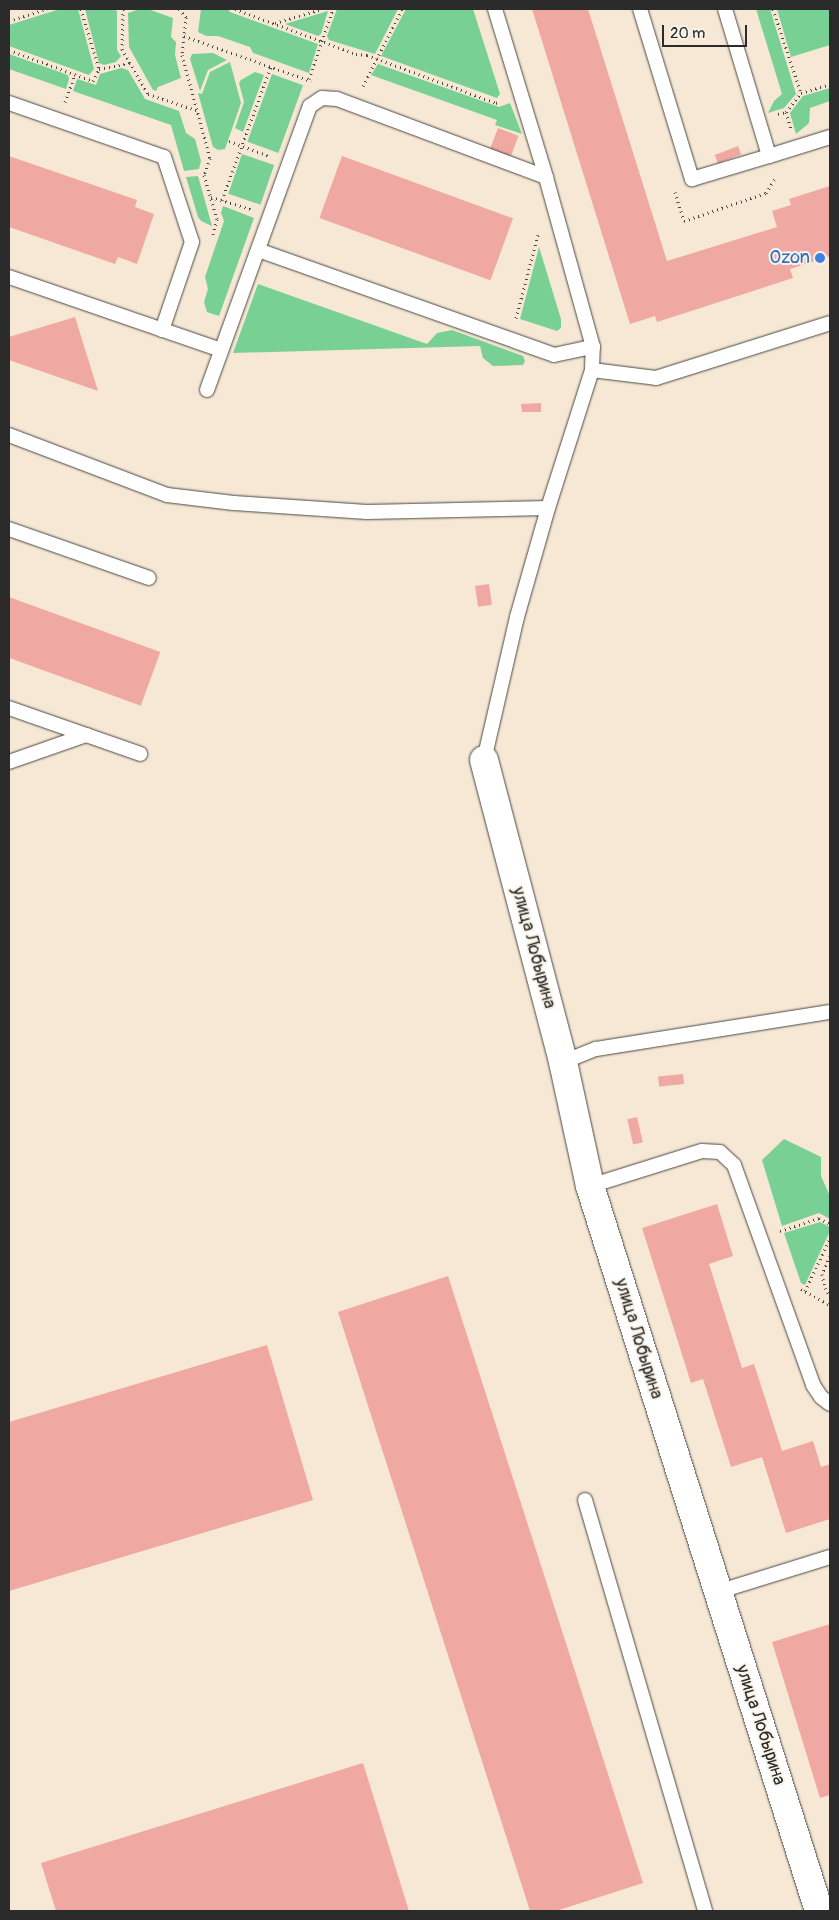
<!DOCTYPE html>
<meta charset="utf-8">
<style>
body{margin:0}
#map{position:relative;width:839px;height:1920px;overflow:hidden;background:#f6e8d5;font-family:Pangolin,sans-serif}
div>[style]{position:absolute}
.green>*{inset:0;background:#79d094;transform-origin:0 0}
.building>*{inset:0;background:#f0a9a2;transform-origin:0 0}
.path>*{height:3px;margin-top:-1.5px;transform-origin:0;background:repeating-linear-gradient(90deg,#494744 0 1px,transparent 0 5px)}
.roads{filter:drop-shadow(0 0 1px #494744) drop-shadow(0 0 1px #494744)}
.lane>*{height:14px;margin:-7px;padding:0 7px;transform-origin:7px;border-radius:7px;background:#fff}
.street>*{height:28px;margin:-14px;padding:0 14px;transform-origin:14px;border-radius:14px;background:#fff}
.dots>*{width:14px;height:14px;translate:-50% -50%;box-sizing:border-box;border:2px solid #f7f3e8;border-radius:50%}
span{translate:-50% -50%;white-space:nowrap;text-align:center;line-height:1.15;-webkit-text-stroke:4px #f7f3e8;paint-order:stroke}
.shop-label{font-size:18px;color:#366cbe}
.right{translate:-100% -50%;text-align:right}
.street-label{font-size:18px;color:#2b2b2b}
.frame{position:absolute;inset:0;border:10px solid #2b2b2b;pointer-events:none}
.scale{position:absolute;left:662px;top:25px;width:85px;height:22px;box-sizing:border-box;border:2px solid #2b2b2b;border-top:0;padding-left:6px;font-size:15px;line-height:18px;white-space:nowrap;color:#2b2b2b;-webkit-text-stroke:4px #f7f3e8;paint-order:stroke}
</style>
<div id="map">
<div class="green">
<i style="clip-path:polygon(60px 9px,78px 9px,94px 69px,89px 75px,9px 46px,9px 25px)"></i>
<i style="clip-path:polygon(85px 9px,114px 9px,117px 11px,117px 50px,121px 56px,116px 62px,104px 65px,99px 63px)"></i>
<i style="clip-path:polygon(140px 9px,148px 9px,173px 18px,171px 37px,176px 42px,175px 55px,181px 78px,158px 87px,156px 91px,153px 90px,129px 47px,128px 13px)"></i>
<i style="clip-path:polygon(201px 9px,228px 9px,230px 12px,318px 44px,309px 73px,253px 53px,250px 47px,218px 36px,206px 36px,198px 32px)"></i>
<i style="clip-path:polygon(337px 9px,398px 9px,375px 54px,329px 40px,327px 36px)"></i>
<i style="clip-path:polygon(406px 9px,473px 9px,500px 94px,497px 98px,381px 56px)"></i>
<i style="clip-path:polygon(756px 9px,770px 9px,796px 94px,784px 108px,768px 113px,774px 101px,782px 94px)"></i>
<i style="clip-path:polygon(777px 9px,829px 9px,830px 45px,791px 57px)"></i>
<i style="clip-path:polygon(328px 11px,321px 34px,318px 36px,285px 24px)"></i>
<i style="clip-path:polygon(213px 53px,227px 60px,208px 70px,200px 91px,190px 59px,192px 54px)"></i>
<i style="clip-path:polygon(9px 54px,68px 75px,69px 79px,66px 89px,9px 69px)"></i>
<i style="clip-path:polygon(230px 62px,241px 103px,225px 149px,218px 150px,213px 147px,198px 93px,202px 94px,210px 72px)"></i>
<i style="clip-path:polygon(378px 64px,499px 107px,510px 103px,522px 134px,495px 125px,497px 120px,371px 75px)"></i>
<i style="clip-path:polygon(121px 68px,128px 70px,145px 99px,179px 111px,186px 133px,195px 139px,201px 161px,199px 169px,184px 171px,171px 125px,73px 91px,77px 79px,96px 85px,100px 74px)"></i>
<i style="clip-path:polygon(255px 72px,264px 75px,243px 132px,235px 128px,244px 102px,239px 83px,241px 80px)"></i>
<i style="left:272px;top:74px;width:33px;height:72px;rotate:20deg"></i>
<i style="clip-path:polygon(830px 88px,830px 101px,810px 108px,809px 123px,796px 134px,790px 113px,803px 96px)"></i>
<i style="left:242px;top:154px;width:34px;height:42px;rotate:19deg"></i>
<i style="clip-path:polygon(198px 176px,212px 226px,201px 221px,198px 217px,186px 177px)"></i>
<i style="clip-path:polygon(223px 206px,254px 218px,219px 316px,207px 312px,204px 302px,208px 289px,205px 277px,224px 221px,221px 213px)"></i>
<i style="clip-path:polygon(539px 247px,561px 319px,561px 328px,557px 331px,520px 319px)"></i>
<i style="clip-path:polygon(258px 284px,427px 344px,437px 333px,452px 330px,523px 356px,525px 361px,523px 365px,493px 366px,483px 358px,480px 346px,233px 353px)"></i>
<i style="clip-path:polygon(784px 1139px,821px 1157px,821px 1176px,830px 1196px,830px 1219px,819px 1213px,782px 1226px,762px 1160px)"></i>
<i style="clip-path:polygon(820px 1222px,830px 1227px,830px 1231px,805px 1285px,801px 1283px,784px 1233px)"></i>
</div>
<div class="building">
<i style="clip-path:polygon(532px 9px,588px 9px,667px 261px,777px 227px,772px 211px,791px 205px,789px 199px,830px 186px,830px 256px,790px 269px,793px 278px,657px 322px,655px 316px,630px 324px)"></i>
<i style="left:498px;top:128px;width:22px;height:22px;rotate:21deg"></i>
<i style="left:738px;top:146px;width:9px;height:25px;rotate:69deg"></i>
<i style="clip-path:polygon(9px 156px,137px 200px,135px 207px,154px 214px,137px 264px,118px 257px,115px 264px,9px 227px)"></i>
<i style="left:342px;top:156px;width:182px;height:66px;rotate:20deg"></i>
<i style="clip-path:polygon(75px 317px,98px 391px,9px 360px,9px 337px)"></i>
<i style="clip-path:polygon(541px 403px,541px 412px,522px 412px,521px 404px)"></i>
<i style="left:489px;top:584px;width:21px;height:14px;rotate:82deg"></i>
<i style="left:9px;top:597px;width:161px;height:57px;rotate:20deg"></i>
<i style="left:683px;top:1074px;width:10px;height:25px;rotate:84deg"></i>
<i style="left:637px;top:1117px;width:26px;height:10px;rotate:77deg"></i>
<i style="clip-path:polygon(717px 1204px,733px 1256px,709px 1264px,742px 1368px,754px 1364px,782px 1451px,813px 1441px,821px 1467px,830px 1464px,830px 1519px,786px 1533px,762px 1457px,731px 1467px,703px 1379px,691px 1383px,642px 1228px)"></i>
<i style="clip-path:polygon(448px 1276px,643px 1883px,556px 1911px,530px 1911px,338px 1312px)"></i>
<i style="clip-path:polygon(267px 1345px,313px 1500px,9px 1591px,9px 1422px)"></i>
<i style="clip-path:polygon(830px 1624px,830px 1795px,820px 1798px,772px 1642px)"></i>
<i style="clip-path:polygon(363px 1763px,409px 1911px,56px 1911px,41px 1863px)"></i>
</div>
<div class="path">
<i style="left:81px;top:9px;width:63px;rotate:73.3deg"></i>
<i style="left:123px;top:9px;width:40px;rotate:91.4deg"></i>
<i style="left:122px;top:49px;width:52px;rotate:60deg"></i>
<i style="left:148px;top:94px;width:51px;rotate:18.4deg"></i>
<i style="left:179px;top:9px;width:11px;rotate:49deg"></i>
<i style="left:186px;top:17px;width:38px;rotate:96deg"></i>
<i style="left:182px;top:55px;width:107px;rotate:74.8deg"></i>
<i style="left:210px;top:158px;width:18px;rotate:109deg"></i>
<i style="left:204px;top:175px;width:46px;rotate:73.5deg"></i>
<i style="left:217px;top:219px;width:16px;rotate:105deg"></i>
<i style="left:235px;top:9px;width:129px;rotate:20.4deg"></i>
<i style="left:356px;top:54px;width:11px;rotate:5deg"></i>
<i style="left:367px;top:55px;width:138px;rotate:20.4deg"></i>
<i style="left:496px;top:103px;width:4px;rotate:-14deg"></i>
<i style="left:773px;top:9px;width:89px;rotate:71.6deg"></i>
<i style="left:9px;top:21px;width:40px;rotate:-18deg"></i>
<i style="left:275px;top:23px;width:49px;rotate:-16.6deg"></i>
<i style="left:184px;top:36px;width:135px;rotate:19.5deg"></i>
<i style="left:9px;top:50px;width:90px;rotate:20.3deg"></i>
<i style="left:93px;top:81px;width:13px;rotate:-63deg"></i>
<i style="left:99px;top:69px;width:32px;rotate:-11deg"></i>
<i style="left:309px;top:79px;width:74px;rotate:-71.1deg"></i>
<i style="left:363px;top:86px;width:86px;rotate:-63.1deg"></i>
<i style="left:65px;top:102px;width:30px;rotate:-70deg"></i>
<i style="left:786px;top:112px;width:17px;rotate:73deg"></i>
<i style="left:778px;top:114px;width:8px;rotate:-14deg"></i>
<i style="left:786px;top:112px;width:24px;rotate:-52deg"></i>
<i style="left:801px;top:93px;width:30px;rotate:-17deg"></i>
<i style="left:229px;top:141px;width:43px;rotate:20.6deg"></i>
<i style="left:675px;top:192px;width:30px;rotate:73deg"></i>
<i style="left:684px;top:221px;width:87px;rotate:-18.9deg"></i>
<i style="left:766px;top:193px;width:19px;rotate:-58deg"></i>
<i style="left:211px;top:197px;width:42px;rotate:16.7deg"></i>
<i style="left:222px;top:200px;width:143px;rotate:-69.9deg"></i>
<i style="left:516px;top:318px;width:86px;rotate:-75.2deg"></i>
<i style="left:780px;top:1231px;width:41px;rotate:-18.4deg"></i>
<i style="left:819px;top:1218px;width:13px;rotate:29deg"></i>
<i style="left:830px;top:1256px;width:20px;rotate:114deg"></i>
<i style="left:822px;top:1274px;width:14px;rotate:78deg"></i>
<i style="left:825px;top:1288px;width:9px;rotate:58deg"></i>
<i style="left:801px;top:1289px;width:33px;rotate:29deg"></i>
<i style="left:805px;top:1291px;width:59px;rotate:-64.7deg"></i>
</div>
<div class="roads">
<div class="lane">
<i style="left:640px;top:9px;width:178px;rotate:73deg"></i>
<i style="left:692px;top:179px;width:80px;rotate:-16.6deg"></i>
<i style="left:725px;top:9px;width:153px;rotate:73.3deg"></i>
<i style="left:769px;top:156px;width:64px;rotate:-17.3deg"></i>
<i style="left:9px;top:103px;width:164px;rotate:19.2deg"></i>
<i style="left:164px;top:157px;width:89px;rotate:71.8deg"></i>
<i style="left:192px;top:242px;width:93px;rotate:108.8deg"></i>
<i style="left:258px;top:250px;width:314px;rotate:19.5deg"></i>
<i style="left:554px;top:355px;width:40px;rotate:-12deg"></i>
<i style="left:9px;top:277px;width:224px;rotate:19deg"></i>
<i style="left:592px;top:370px;width:64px;rotate:7.1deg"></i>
<i style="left:656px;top:378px;width:182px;rotate:-17.5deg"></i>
<i style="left:207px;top:390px;width:302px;rotate:-70.1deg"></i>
<i style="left:310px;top:106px;width:14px;rotate:-34deg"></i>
<i style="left:322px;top:98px;width:15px;rotate:4deg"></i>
<i style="left:337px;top:99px;width:223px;rotate:20.5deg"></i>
<i style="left:9px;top:435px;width:169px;rotate:20.8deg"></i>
<i style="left:167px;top:495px;width:67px;rotate:6.8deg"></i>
<i style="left:234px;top:503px;width:133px;rotate:3.9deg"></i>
<i style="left:367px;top:512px;width:181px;rotate:-1.3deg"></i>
<i style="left:9px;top:529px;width:148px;rotate:19.3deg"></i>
<i style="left:9px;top:708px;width:139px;rotate:19.3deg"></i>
<i style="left:484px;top:760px;width:147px;rotate:-77deg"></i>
<i style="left:517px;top:617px;width:113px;rotate:-74.1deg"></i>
<i style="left:548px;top:508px;width:145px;rotate:-72.3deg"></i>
<i style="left:592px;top:370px;width:23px;rotate:-88deg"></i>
<i style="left:593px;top:347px;width:176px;rotate:-105.5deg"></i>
<i style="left:546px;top:177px;width:176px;rotate:-106.9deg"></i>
<i style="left:9px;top:762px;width:82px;rotate:-19.3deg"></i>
<i style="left:563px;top:1062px;width:35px;rotate:-22deg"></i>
<i style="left:596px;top:1049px;width:237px;rotate:-9deg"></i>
<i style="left:590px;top:1186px;width:117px;rotate:-17.4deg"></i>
<i style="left:702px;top:1151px;width:18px;rotate:3deg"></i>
<i style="left:720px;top:1152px;width:19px;rotate:43deg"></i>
<i style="left:734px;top:1165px;width:234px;rotate:70.2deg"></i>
<i style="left:813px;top:1385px;width:14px;rotate:56deg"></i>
<i style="left:821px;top:1397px;width:11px;rotate:38deg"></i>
<i style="left:585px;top:1500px;width:428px;rotate:73.7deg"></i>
<i style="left:717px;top:1592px;width:118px;rotate:-17.2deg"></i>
</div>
<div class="street">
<i style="left:484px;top:760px;width:312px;rotate:75.3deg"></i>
<i style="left:563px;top:1062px;width:127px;rotate:77.7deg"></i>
<i style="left:590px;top:1186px;width:760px;rotate:72.47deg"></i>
</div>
</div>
<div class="dots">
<i style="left:820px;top:258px;background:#3f7fe0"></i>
</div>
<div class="shop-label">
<span class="right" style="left:810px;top:258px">Ozon</span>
</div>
<div class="street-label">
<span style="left:533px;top:948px;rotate:75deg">улица Лобырина</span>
<span style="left:638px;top:1339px;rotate:73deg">улица Лобырина</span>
<span style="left:760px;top:1725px;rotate:72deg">улица Лобырина</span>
</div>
<div class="frame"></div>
<div class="scale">20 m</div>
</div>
